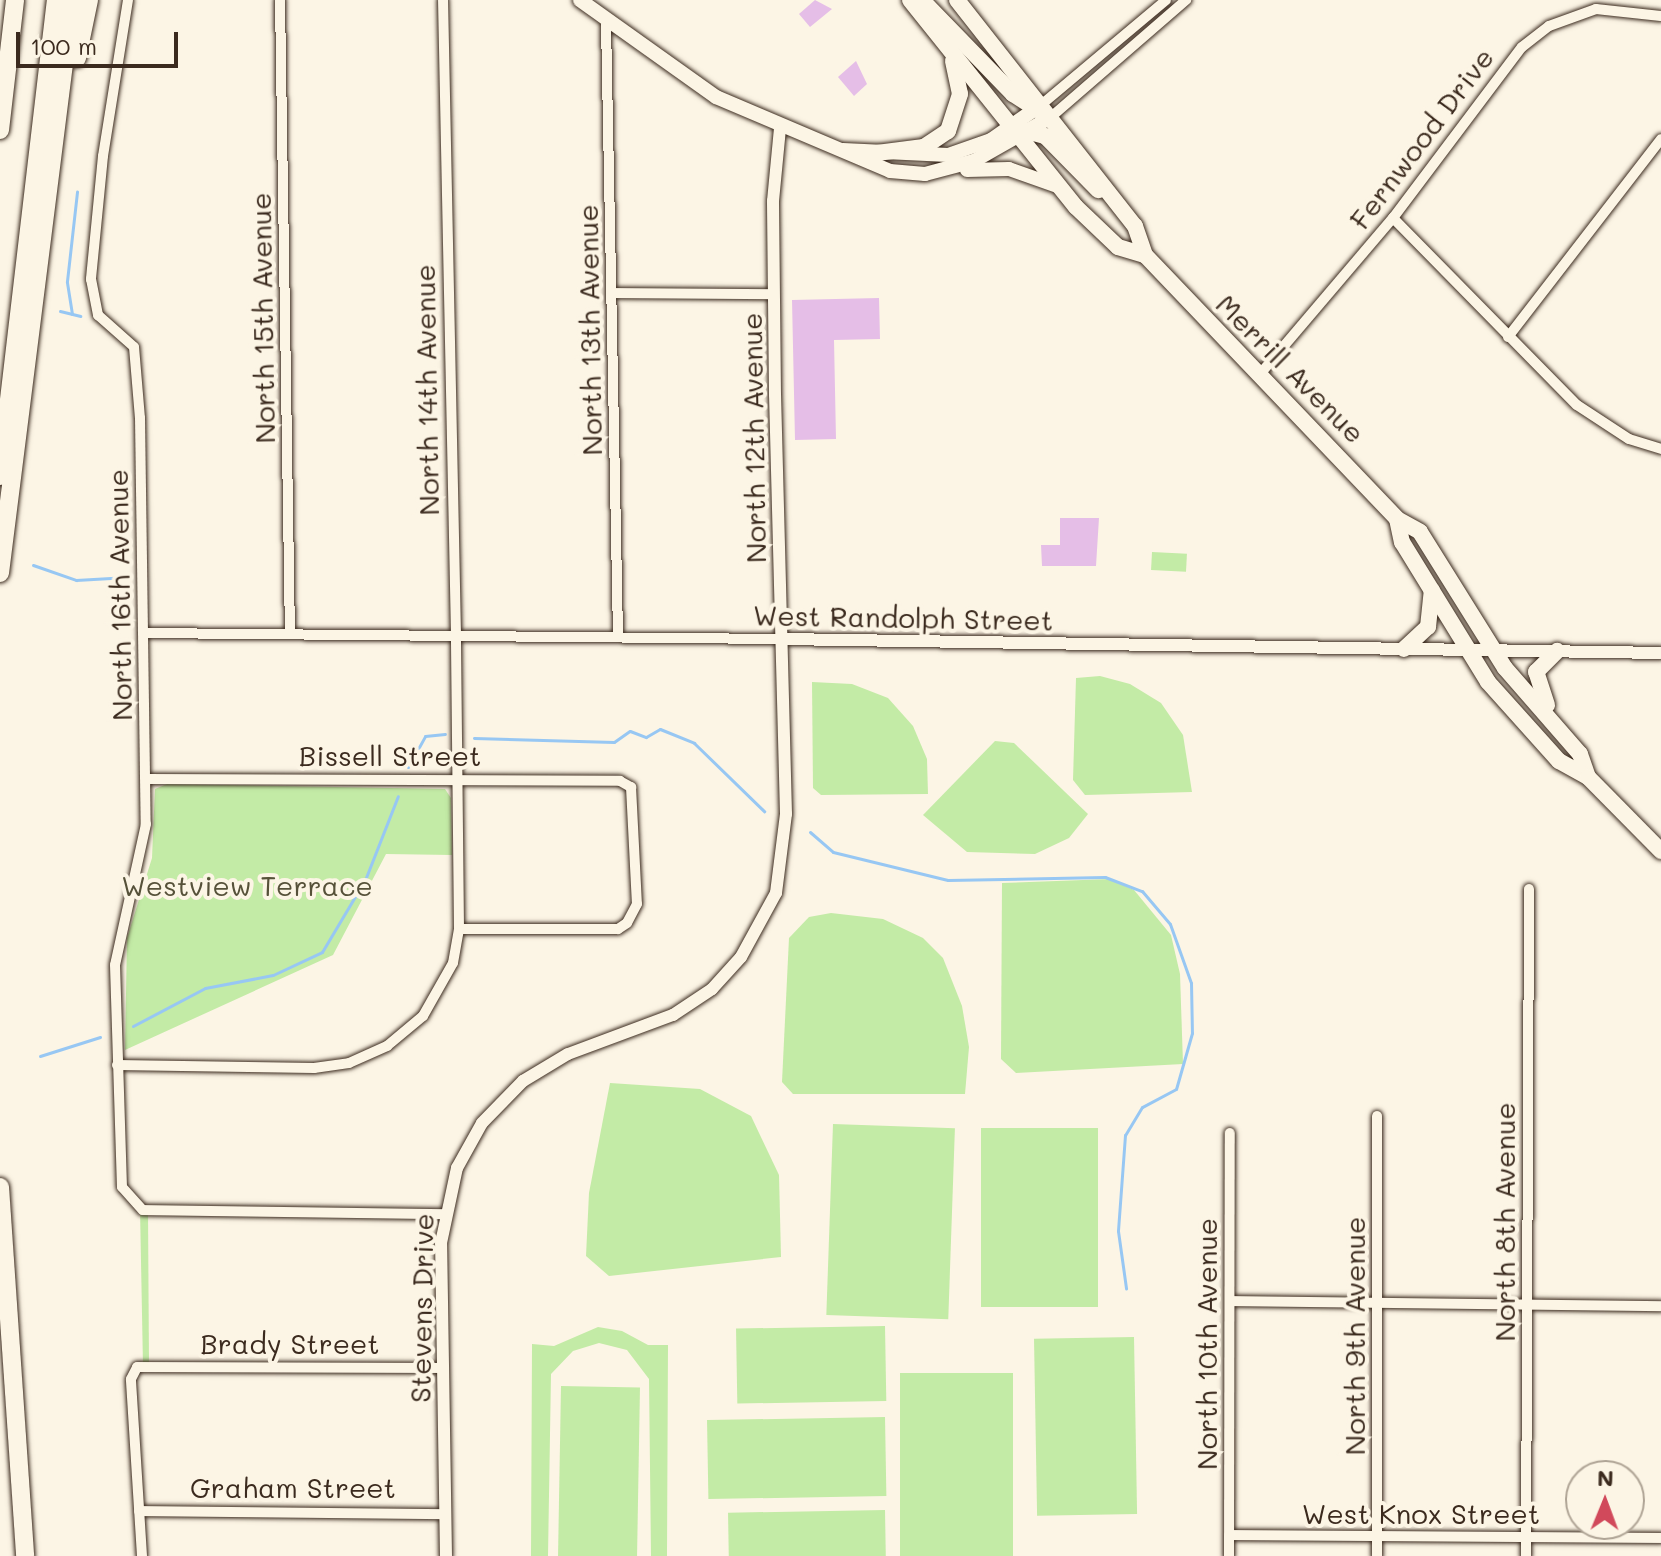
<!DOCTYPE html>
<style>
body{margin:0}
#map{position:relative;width:1661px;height:1556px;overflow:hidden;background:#fcf5e5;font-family:Mali,sans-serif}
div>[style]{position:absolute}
.green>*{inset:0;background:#c3eba6;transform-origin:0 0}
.stream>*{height:3px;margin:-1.5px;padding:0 1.5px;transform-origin:1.5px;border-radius:1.5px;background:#97c7f3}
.building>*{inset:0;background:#e5bee7}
.roads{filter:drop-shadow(0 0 2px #3b2a1e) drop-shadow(0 0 2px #3b2a1e)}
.minor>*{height:10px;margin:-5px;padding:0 5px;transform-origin:5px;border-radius:5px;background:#fcf5e5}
.tertiary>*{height:12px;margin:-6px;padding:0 6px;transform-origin:6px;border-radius:6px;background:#fcf5e5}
.secondary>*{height:14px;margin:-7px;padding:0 7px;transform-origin:7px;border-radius:7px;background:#fcf5e5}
.primary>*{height:16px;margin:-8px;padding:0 8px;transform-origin:8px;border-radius:8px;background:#fcf5e5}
.motorway>*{height:18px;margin:-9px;padding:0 9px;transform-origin:9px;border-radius:9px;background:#fcf5e5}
span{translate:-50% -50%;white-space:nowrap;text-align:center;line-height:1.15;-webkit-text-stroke:8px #fcf5e5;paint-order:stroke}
.street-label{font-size:28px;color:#3b2a1e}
.park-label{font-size:28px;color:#565139}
.north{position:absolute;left:1565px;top:1460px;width:80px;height:80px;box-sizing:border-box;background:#fcf5e5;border:2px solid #afa495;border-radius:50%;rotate:1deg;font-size:22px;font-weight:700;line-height:32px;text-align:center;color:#3b2a1e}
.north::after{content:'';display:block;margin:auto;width:28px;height:36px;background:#d1495b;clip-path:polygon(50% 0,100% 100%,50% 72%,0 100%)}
.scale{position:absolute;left:16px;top:32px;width:162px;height:36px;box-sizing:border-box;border:4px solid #3b2a1e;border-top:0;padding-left:10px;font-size:24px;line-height:28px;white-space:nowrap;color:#3b2a1e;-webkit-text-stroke:6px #fcf5e5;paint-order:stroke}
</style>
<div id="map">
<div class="green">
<i style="left:1152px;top:552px;width:35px;height:18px;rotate:3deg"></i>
<i style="clip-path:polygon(1100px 676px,1130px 684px,1161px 703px,1183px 735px,1192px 792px,1085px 795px,1073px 780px,1076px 678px)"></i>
<i style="clip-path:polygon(812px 682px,852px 684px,888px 698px,913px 726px,927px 759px,928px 794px,821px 795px,813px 788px)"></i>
<i style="clip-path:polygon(995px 741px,1014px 743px,1088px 814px,1069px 838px,1035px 854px,967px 852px,923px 815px)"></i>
<i style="clip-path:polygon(167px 784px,445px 789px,451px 798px,452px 855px,386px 854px,333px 955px,125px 1050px,127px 938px,152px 858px,155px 789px)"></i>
<i style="clip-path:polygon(1110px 879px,1134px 890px,1171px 935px,1180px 974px,1183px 1064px,1016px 1073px,1001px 1059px,1002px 883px)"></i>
<i style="clip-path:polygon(831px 913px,883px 919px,923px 938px,943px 958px,962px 1006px,969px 1047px,965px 1094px,793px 1094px,782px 1082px,789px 938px,809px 917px)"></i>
<i style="clip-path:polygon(610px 1083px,700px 1089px,751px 1116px,779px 1175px,781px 1257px,609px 1276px,586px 1256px,589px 1193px)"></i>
<i style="left:833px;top:1124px;width:122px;height:191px;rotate:2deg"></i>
<i style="left:1098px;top:1128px;width:179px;height:117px;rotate:90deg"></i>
<i style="clip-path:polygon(140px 1208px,148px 1210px,149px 1366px,143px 1366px)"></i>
<i style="left:885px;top:1326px;width:75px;height:149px;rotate:89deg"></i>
<i style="clip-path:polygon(598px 1327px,622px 1331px,648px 1345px,668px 1345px,667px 1556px,651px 1556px,649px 1379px,627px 1350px,599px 1343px,573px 1351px,551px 1374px,548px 1556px,531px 1556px,532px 1344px,554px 1346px)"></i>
<i style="left:1134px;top:1337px;width:177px;height:100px;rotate:89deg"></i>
<i style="left:900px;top:1373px;width:113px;height:183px"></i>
<i style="left:561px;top:1386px;width:79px;height:170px;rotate:1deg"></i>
<i style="left:885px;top:1417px;width:79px;height:178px;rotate:89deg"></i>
<i style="left:885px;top:1510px;width:46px;height:157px;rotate:89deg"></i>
</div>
<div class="stream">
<i style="left:60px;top:311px;width:21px;rotate:14deg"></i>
<i style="left:72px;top:314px;width:33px;rotate:-99deg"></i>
<i style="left:67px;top:281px;width:90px;rotate:-83.6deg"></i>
<i style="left:33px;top:565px;width:46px;rotate:19.2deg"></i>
<i style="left:76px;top:580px;width:52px;rotate:-3.3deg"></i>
<i style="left:474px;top:738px;width:140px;rotate:1.6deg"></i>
<i style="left:614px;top:742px;width:19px;rotate:-35deg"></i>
<i style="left:630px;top:731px;width:17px;rotate:21deg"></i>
<i style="left:646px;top:737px;width:16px;rotate:-30deg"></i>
<i style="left:660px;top:729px;width:37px;rotate:22deg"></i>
<i style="left:694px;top:743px;width:98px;rotate:44.2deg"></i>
<i style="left:408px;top:767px;width:35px;rotate:-61deg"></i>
<i style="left:425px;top:736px;width:20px;rotate:-6deg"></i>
<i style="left:810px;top:832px;width:30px;rotate:41deg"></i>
<i style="left:833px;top:852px;width:118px;rotate:13.7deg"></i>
<i style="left:948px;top:880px;width:157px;rotate:-1.1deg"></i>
<i style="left:1105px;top:877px;width:40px;rotate:21deg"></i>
<i style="left:1142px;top:891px;width:43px;rotate:49.7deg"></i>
<i style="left:1170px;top:924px;width:63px;rotate:70.4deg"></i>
<i style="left:1191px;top:983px;width:50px;rotate:88.9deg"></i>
<i style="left:1192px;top:1033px;width:58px;rotate:105.9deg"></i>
<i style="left:1176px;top:1089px;width:38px;rotate:152deg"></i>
<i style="left:1142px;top:1107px;width:33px;rotate:121deg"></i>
<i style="left:1125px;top:1135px;width:96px;rotate:94.2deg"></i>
<i style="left:1118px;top:1231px;width:58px;rotate:82deg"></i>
<i style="left:133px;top:1026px;width:81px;rotate:-27.8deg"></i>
<i style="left:205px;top:988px;width:69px;rotate:-10.8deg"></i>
<i style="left:273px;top:975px;width:54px;rotate:-25.1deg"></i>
<i style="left:322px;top:952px;width:84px;rotate:-59.2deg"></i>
<i style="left:365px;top:880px;width:90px;rotate:-68.6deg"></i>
<i style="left:40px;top:1056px;width:63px;rotate:-17.6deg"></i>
</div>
<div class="building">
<i style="clip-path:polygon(815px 0,832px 9px,810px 27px,799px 14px)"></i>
<i style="clip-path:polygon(856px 61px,867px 84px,854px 96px,838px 77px)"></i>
<i style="clip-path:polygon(879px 298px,880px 339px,834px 340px,836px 439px,795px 440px,792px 300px)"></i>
<i style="clip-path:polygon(1060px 518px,1099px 518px,1096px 566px,1042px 566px,1041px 545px,1060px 545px)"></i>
</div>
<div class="roads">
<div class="minor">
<i style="left:128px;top:0;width:158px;rotate:99.1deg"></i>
<i style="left:103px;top:156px;width:124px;rotate:95.6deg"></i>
<i style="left:91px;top:279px;width:37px;rotate:79deg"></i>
<i style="left:98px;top:315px;width:48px;rotate:41.6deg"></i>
<i style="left:134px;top:347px;width:71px;rotate:85.2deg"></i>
<i style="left:140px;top:418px;width:406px;rotate:89.2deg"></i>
<i style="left:146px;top:824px;width:144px;rotate:102.4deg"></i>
<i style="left:115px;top:965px;width:222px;rotate:88.2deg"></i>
<i style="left:122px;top:1187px;width:31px;rotate:48deg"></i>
<i style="left:143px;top:1210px;width:300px;rotate:0.8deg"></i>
<i style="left:280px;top:0;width:634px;rotate:89.1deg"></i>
<i style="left:606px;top:22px;width:614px;rotate:88.88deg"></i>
<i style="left:1041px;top:105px;width:163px;rotate:-40deg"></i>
<i style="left:1051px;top:117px;width:179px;rotate:-40.9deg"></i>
<i style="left:1393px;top:218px;width:262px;rotate:45.5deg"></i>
<i style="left:1577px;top:405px;width:62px;rotate:33.2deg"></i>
<i style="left:1629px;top:439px;width:34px;rotate:17deg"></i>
<i style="left:612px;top:293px;width:162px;rotate:0.4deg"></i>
<i style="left:1508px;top:337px;width:250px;rotate:-52.3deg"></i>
<i style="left:1261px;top:373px;width:204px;rotate:-49.6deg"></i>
<i style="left:1393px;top:218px;width:214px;rotate:-53deg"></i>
<i style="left:1522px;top:47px;width:34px;rotate:-38deg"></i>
<i style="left:1549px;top:26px;width:50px;rotate:-19.9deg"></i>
<i style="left:1596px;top:9px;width:65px;rotate:6.1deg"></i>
<i style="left:144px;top:633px;width:638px;rotate:0.54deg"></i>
<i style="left:146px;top:779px;width:474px;rotate:0.2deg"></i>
<i style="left:620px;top:781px;width:13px;rotate:29deg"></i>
<i style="left:631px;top:787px;width:117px;rotate:87.1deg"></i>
<i style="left:637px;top:904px;width:21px;rotate:118deg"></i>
<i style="left:627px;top:923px;width:11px;rotate:146deg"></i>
<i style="left:618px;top:929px;width:159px;rotate:180deg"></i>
<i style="left:117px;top:1065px;width:197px;rotate:0.9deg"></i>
<i style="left:314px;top:1068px;width:35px;rotate:-8deg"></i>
<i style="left:349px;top:1063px;width:42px;rotate:-24.1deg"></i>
<i style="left:387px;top:1046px;width:47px;rotate:-39.8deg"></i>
<i style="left:423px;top:1016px;width:61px;rotate:-60.5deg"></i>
<i style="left:453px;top:963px;width:35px;rotate:-80deg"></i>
<i style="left:459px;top:929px;width:294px;rotate:-90.6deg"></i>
<i style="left:456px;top:635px;width:635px;rotate:-91.17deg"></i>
<i style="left:1377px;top:1116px;width:440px;rotate:90deg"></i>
<i style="left:1230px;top:1301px;width:431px;rotate:0.7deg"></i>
<i style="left:139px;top:1511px;width:306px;rotate:0.6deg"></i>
<i style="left:1229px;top:1535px;width:432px;rotate:0.4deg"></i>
<i style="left:142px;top:1556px;width:177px;rotate:-93.6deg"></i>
<i style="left:131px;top:1379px;width:13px;rotate:-63deg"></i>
<i style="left:137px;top:1367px;width:306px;rotate:0.2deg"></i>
<i style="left:1229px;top:1556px;width:423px;rotate:-89.9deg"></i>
<i style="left:1526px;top:1556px;width:667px;rotate:-89.74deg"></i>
</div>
<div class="tertiary">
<i style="left:782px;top:639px;width:879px;rotate:0.91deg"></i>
<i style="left:446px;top:1556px;width:313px;rotate:-90.9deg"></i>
<i style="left:441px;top:1243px;width:77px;rotate:-78deg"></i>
<i style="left:457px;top:1168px;width:51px;rotate:-60.9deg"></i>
<i style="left:482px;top:1123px;width:59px;rotate:-45.7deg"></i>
<i style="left:523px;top:1081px;width:52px;rotate:-31deg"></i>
<i style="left:568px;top:1054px;width:112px;rotate:-20.4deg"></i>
<i style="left:673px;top:1015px;width:47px;rotate:-33.7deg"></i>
<i style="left:712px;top:989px;width:43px;rotate:-47.8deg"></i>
<i style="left:741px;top:957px;width:73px;rotate:-61.3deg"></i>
<i style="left:776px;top:893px;width:80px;rotate:-82.8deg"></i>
<i style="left:786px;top:814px;width:419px;rotate:-91.5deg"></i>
<i style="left:775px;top:395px;width:194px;rotate:-90.6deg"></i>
<i style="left:773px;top:201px;width:73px;rotate:-84.5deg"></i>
</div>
<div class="secondary">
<i style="left:580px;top:0;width:167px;rotate:35.5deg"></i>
<i style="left:716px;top:97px;width:189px;rotate:23deg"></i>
<i style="left:890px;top:171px;width:35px;rotate:5deg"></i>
<i style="left:925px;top:174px;width:51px;rotate:-14.9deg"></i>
<i style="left:974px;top:161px;width:89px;rotate:-29.7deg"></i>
<i style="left:843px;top:150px;width:105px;rotate:2.7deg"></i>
<i style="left:948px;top:155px;width:46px;rotate:-19.2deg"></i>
<i style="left:991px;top:140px;width:61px;rotate:-35deg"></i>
<i style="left:967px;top:170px;width:42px;rotate:-1.4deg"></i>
<i style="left:1009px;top:169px;width:51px;rotate:19.5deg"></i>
</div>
<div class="primary">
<i style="left:910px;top:0;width:265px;rotate:51.3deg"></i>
<i style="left:1076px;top:207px;width:58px;rotate:43.6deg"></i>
<i style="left:1118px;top:247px;width:28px;rotate:17deg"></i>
<i style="left:922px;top:0;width:131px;rotate:45.9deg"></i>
<i style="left:1013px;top:94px;width:43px;rotate:32.6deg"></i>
<i style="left:957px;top:0;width:288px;rotate:51.8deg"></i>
<i style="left:1135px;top:226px;width:31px;rotate:71deg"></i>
<i style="left:1145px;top:255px;width:365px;rotate:46.3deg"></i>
<i style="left:1397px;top:519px;width:26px;rotate:29deg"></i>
<i style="left:1420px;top:532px;width:160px;rotate:58deg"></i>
<i style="left:1505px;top:668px;width:114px;rotate:48.9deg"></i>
<i style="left:1580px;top:754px;width:24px;rotate:71deg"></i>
<i style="left:1011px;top:127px;width:35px;rotate:15deg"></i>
<i style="left:1045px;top:136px;width:76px;rotate:45.5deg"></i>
<i style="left:877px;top:153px;width:47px;rotate:-7.3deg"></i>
<i style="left:924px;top:147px;width:29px;rotate:-34deg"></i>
<i style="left:948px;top:131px;width:39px;rotate:-72deg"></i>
<i style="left:960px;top:94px;width:34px;rotate:-102deg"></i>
<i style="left:1397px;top:519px;width:24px;rotate:78deg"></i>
<i style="left:1402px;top:542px;width:164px;rotate:58.4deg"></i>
<i style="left:1488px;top:682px;width:106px;rotate:48.1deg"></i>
<i style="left:1559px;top:761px;width:33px;rotate:29deg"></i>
<i style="left:1588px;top:777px;width:104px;rotate:45.4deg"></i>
<i style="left:1404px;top:649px;width:33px;rotate:-43deg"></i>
<i style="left:1428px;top:627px;width:37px;rotate:-84deg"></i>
<i style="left:1547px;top:705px;width:35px;rotate:-108deg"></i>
<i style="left:1536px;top:672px;width:30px;rotate:-45deg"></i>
</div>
<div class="motorway">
<i style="left:77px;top:58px;width:59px;rotate:-78.3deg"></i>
<i style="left:0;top:130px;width:131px;rotate:-83.4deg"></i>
<i style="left:0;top:476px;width:479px;rotate:-83.3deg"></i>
<i style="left:0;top:573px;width:578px;rotate:-82.84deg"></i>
<i style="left:0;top:1187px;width:370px;rotate:86.1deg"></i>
</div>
</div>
<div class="street-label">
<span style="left:1421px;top:138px;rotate:-53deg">Fernwood Drive</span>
<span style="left:262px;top:318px;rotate:-91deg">North 15th Avenue</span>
<span style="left:589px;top:330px;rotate:-91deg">North 13th Avenue</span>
<span style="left:1291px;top:368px;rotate:45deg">Merrill Avenue</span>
<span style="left:426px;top:390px;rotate:-91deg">North 14th Avenue</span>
<span style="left:753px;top:438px;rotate:-91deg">North 12th Avenue</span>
<span style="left:119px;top:595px;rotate:-91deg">North 16th Avenue</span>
<span style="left:903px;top:617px;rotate:1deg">West Randolph Street</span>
<span style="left:390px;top:755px">Bissell Street</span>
<span style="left:1504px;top:1222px;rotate:-90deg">North 8th Avenue</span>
<span style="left:421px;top:1308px;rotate:-89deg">Stevens Drive</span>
<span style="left:1354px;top:1336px;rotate:-90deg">North 9th Avenue</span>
<span style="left:290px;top:1343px">Brady Street</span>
<span style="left:1206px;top:1344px;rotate:-90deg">North 10th Avenue</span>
<span style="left:293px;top:1487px">Graham Street</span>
<span style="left:1421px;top:1513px">West Knox Street</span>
</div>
<div class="park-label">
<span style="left:247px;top:885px">Westview Terrace</span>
</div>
<div class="north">N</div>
<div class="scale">100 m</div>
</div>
